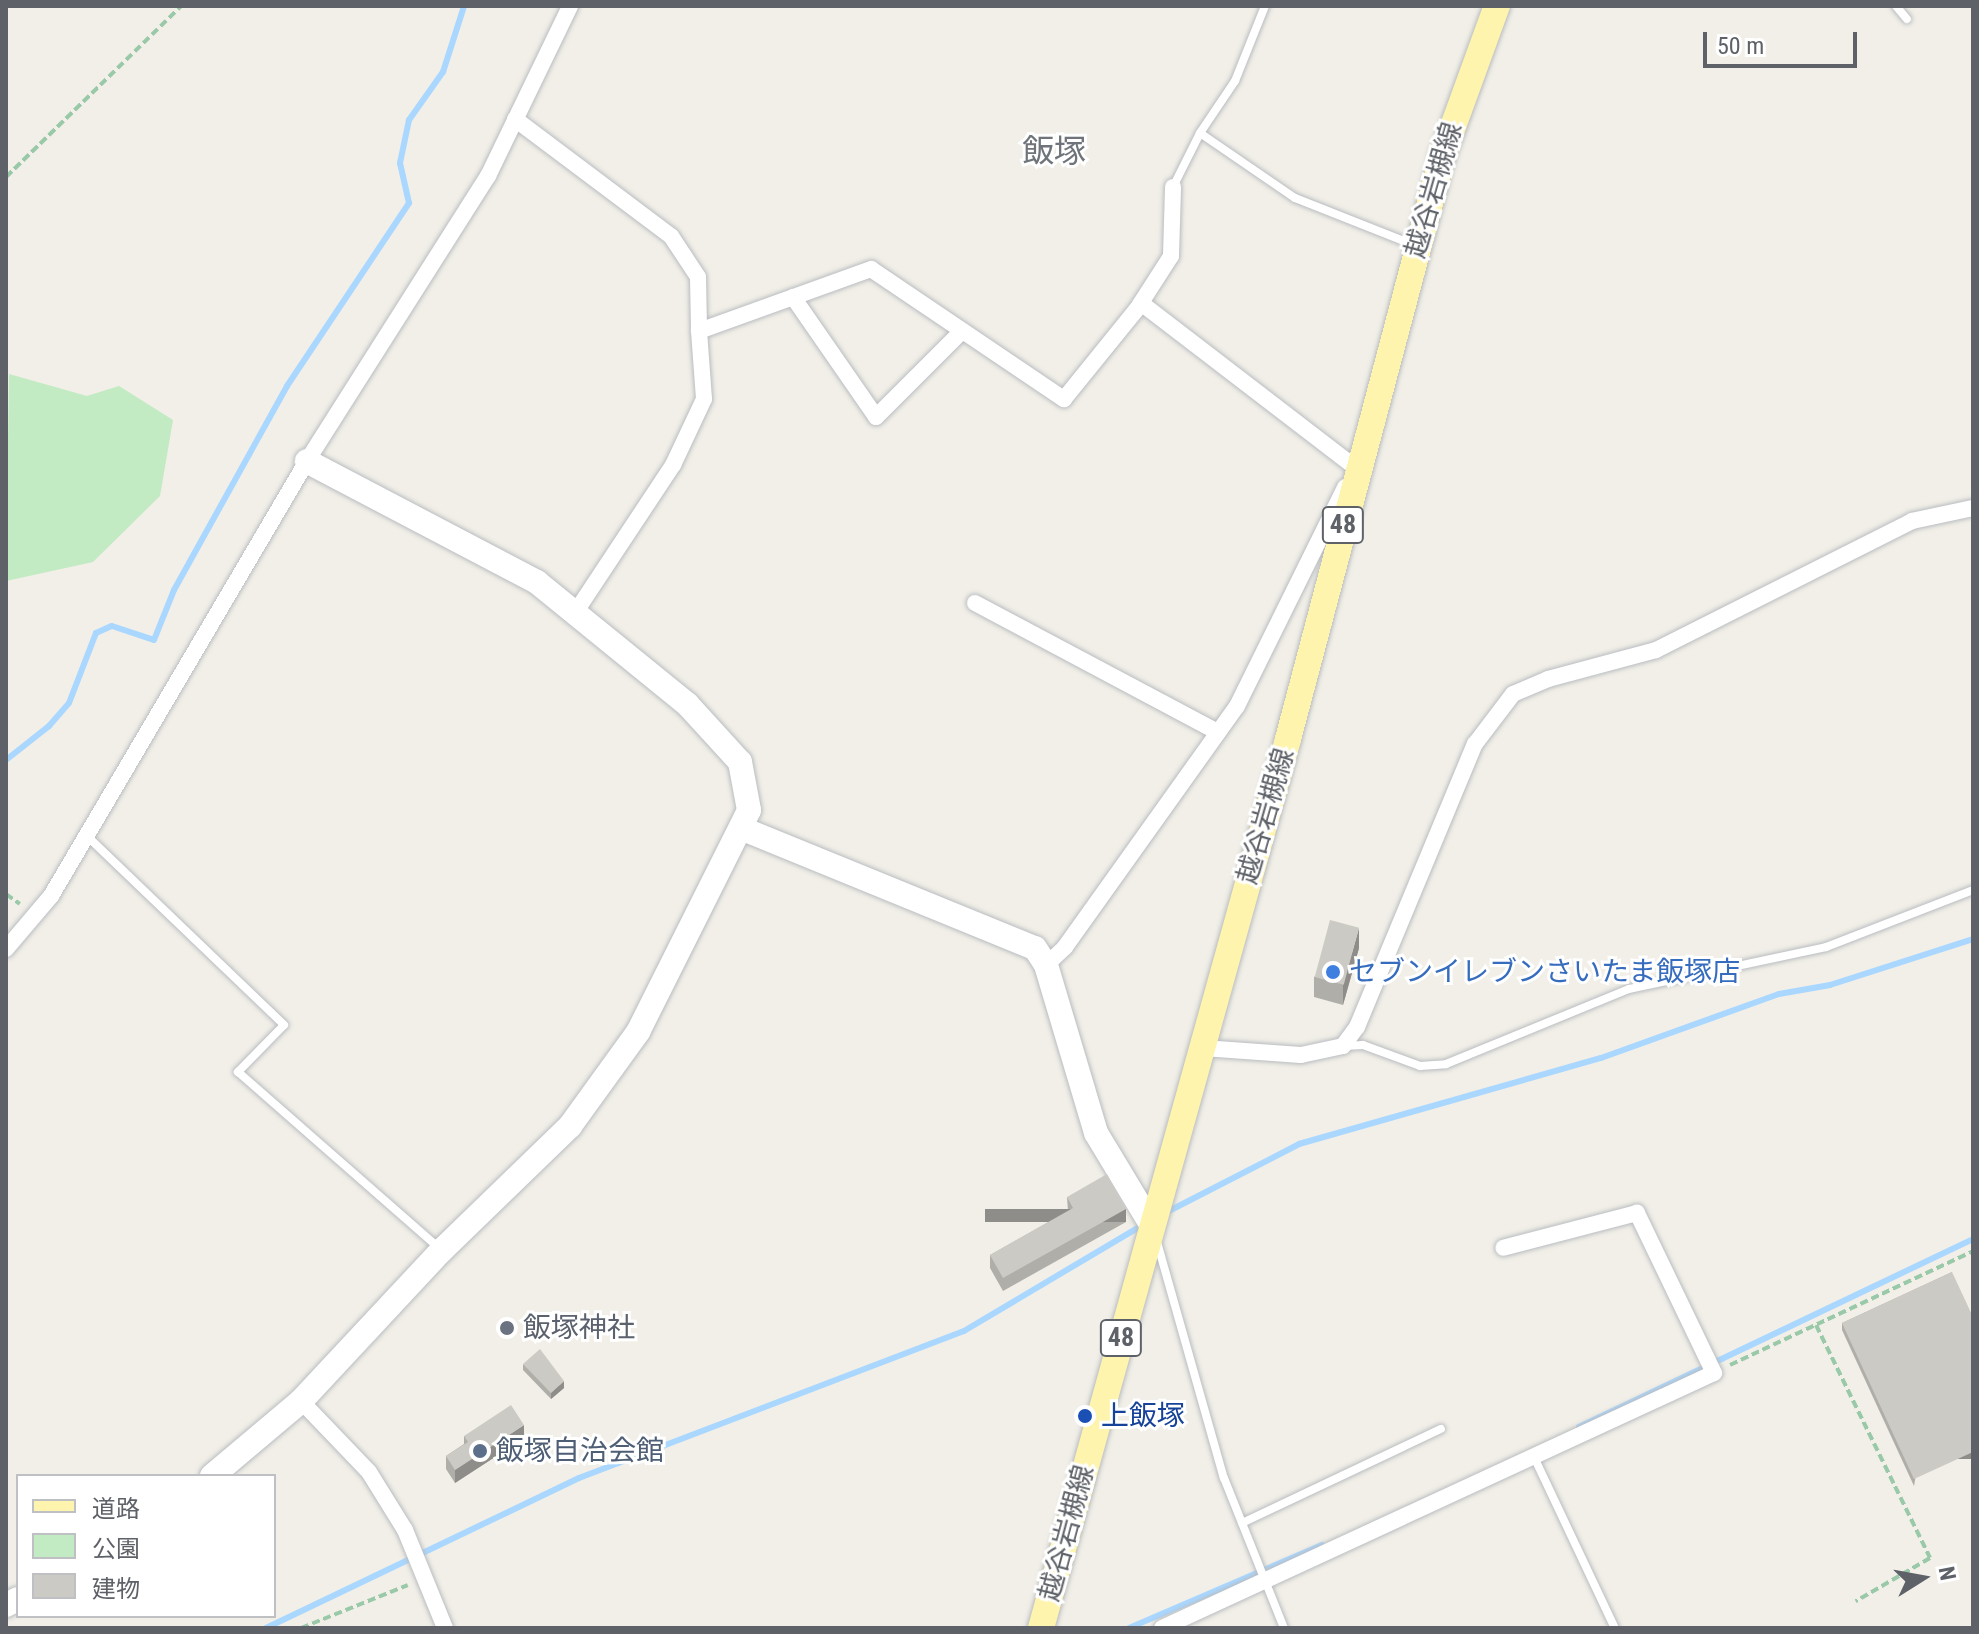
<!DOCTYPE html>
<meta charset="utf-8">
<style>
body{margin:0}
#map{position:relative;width:1979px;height:1634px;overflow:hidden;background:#f1efe7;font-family:"Roboto Condensed","Noto Sans JP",sans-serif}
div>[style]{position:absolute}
.green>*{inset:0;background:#c2eac3}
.stream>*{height:6px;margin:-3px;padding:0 3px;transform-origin:3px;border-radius:3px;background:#a9d7ff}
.path>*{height:4px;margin-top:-2px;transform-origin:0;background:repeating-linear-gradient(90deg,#99c9a8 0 8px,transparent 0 12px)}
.roads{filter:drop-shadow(0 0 2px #b9bcc1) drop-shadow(0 0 2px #b9bcc1)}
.lane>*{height:8px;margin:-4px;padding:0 4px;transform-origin:4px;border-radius:4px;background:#fff}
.street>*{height:16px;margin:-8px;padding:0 8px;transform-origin:8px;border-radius:8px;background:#fff}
.secondary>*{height:24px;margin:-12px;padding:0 12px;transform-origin:12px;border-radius:12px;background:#fff}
.primary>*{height:26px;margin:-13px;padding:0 13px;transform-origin:13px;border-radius:13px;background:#fff4ae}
.wall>*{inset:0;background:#afaea9}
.shaded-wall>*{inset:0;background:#8f8d89;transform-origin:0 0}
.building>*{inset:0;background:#cccac4;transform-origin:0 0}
.dots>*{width:22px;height:22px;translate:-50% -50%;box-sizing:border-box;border:4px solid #fff;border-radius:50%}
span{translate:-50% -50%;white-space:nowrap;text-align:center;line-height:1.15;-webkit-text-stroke:6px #fff;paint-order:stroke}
.shield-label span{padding:2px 6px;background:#fff;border:2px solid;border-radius:6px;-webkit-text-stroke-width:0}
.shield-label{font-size:26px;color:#5e6268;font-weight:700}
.street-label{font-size:28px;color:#5e6268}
.shop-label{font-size:28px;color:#366cbe}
.left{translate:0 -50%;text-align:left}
.worship-label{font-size:28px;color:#5b616d}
.transit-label{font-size:28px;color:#164399}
.service-label{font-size:28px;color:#4e5e75}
.quarter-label{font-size:32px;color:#6f747a}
.frame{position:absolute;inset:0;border:8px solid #5e6268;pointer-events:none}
.legend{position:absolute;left:16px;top:1474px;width:260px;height:144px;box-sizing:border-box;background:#fff;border:2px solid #bfc0c3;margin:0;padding:10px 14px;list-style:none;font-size:24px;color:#5e6268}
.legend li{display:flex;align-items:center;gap:16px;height:40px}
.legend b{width:40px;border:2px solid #bfc0c3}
.north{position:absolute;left:1883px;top:1538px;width:80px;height:80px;-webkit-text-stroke:6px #fff;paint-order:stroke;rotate:79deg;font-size:22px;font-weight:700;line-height:32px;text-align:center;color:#5e6268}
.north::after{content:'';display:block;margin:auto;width:28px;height:36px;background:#5e6268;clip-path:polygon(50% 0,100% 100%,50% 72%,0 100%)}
.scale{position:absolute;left:1703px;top:32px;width:154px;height:36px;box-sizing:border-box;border:4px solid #5e6268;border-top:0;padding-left:10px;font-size:24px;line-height:28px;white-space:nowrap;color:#5e6268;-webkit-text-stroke:6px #fff;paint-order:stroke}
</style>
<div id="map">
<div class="green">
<i style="clip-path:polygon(9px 374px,87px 396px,119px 386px,173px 420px,160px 496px,93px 562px,6px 581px)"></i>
</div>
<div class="stream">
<i style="left:6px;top:760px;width:55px;rotate:-38.3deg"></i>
<i style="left:49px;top:726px;width:30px;rotate:-49deg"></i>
<i style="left:69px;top:703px;width:75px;rotate:-68.9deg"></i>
<i style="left:96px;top:633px;width:17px;rotate:-24deg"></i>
<i style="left:112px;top:626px;width:44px;rotate:18.4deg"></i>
<i style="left:154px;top:640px;width:54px;rotate:-68.2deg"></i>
<i style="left:174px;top:590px;width:233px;rotate:-61deg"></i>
<i style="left:287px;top:386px;width:220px;rotate:-56.3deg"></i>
<i style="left:409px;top:203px;width:41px;rotate:-102.7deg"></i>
<i style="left:400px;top:163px;width:44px;rotate:-78.2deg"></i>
<i style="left:409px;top:120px;width:59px;rotate:-54.7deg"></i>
<i style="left:443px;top:72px;width:69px;rotate:-72.3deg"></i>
<i style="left:1165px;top:1213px;width:151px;rotate:-27.2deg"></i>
<i style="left:1299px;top:1144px;width:314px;rotate:-15.9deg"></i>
<i style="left:1601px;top:1058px;width:189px;rotate:-19.8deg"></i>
<i style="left:1779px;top:994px;width:52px;rotate:-10deg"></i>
<i style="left:1830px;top:985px;width:150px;rotate:-17.8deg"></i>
<i style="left:1579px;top:1427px;width:437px;rotate:-25.5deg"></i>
<i style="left:266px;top:1628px;width:347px;rotate:-25.6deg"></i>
<i style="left:579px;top:1478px;width:412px;rotate:-20.9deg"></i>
<i style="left:964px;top:1331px;width:209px;rotate:-30.7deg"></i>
<i style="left:1129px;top:1628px;width:210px;rotate:-23.3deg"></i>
</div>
<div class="path">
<i style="left:6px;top:177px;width:245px;rotate:-44.3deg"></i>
<i style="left:6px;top:894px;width:17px;rotate:36deg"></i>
<i style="left:1816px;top:1325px;width:259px;rotate:63.9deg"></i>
<i style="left:1930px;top:1558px;width:86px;rotate:149.8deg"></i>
<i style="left:1730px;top:1365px;width:268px;rotate:-25.1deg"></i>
<i style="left:301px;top:1628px;width:115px;rotate:-21.9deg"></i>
</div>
<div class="roads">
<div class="lane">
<i style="left:1896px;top:6px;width:17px;rotate:50deg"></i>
<i style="left:1200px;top:133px;width:115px;rotate:34.4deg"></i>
<i style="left:1295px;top:198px;width:130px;rotate:21.6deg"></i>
<i style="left:1173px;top:187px;width:60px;rotate:-63.4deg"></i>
<i style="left:1200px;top:133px;width:63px;rotate:-56.1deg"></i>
<i style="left:1235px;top:81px;width:81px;rotate:-68.2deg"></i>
<i style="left:87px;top:836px;width:273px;rotate:43.8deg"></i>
<i style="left:284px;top:1025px;width:66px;rotate:134.4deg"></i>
<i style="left:238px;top:1072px;width:270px;rotate:41.2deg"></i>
<i style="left:1344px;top:1046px;width:19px;rotate:-3deg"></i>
<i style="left:1363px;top:1045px;width:61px;rotate:20.2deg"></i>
<i style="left:1420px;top:1066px;width:26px;rotate:-4deg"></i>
<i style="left:1446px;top:1064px;width:198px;rotate:-22.3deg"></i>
<i style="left:1629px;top:989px;width:201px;rotate:-12deg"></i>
<i style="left:1826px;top:947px;width:158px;rotate:-21.2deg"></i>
<i style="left:1157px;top:1242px;width:245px;rotate:74.2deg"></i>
<i style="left:1224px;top:1478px;width:162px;rotate:68.2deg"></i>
<i style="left:1534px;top:1457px;width:189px;rotate:64.7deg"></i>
<i style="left:1242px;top:1523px;width:220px;rotate:-25.3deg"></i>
</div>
<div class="street">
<i style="left:515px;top:119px;width:195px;rotate:36.9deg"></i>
<i style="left:671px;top:236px;width:49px;rotate:56.6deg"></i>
<i style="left:698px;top:277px;width:54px;rotate:88.9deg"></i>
<i style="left:793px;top:297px;width:146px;rotate:55.3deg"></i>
<i style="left:876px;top:417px;width:122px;rotate:-45deg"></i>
<i style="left:1141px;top:303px;width:270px;rotate:37.5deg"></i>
<i style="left:975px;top:603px;width:275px;rotate:28deg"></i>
<i style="left:575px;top:613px;width:178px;rotate:-56.5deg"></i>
<i style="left:673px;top:465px;width:73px;rotate:-64.8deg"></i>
<i style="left:704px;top:399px;width:68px;rotate:-94.2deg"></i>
<i style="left:699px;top:331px;width:183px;rotate:-19.8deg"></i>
<i style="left:871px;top:269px;width:233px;rotate:34deg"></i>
<i style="left:1064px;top:399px;width:116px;rotate:-51deg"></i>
<i style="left:1137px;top:309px;width:63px;rotate:-57.3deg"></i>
<i style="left:1171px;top:256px;width:69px;rotate:-88.3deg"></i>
<i style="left:6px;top:949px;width:70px;rotate:-49.7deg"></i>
<i style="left:51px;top:896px;width:505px;rotate:-59.52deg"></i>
<i style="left:307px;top:461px;width:338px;rotate:-57.6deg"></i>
<i style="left:488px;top:176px;width:189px;rotate:-64.2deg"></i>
<i style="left:1046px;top:965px;width:26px;rotate:-43deg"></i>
<i style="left:1065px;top:947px;width:296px;rotate:-54.5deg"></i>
<i style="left:1237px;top:706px;width:244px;rotate:-63.7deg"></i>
<i style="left:1203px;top:1048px;width:98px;rotate:4.1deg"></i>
<i style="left:1301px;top:1055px;width:43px;rotate:-12.1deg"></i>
<i style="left:1343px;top:1046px;width:24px;rotate:-54deg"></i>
<i style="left:1357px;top:1027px;width:307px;rotate:-67.4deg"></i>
<i style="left:1475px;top:744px;width:63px;rotate:-52.8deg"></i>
<i style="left:1513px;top:694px;width:38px;rotate:-23deg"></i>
<i style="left:1548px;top:679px;width:112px;rotate:-15deg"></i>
<i style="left:1656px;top:650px;width:287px;rotate:-26.7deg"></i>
<i style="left:1912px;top:521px;width:62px;rotate:-12deg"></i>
<i style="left:301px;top:1401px;width:98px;rotate:46.2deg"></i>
<i style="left:369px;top:1472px;width:68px;rotate:58.2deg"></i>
<i style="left:405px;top:1530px;width:106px;rotate:67.8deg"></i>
<i style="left:1162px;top:1628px;width:608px;rotate:-24.79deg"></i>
<i style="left:1714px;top:1373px;width:178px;rotate:-115.7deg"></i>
<i style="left:1637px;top:1213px;width:138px;rotate:165.4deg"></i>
</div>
<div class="secondary">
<i style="left:743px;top:829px;width:315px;rotate:22.2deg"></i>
<i style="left:1035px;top:948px;width:20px;rotate:57deg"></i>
<i style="left:1046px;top:965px;width:175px;rotate:73.4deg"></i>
<i style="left:1096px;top:1133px;width:109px;rotate:58.9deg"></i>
<i style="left:212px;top:1476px;width:116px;rotate:-40.1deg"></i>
<i style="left:301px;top:1401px;width:207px;rotate:-47deg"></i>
<i style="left:442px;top:1250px;width:178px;rotate:-44.1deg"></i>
<i style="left:570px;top:1126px;width:116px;rotate:-54.1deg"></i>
<i style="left:638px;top:1032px;width:248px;rotate:-63.4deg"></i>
<i style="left:749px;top:810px;width:49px;rotate:-100.6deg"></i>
<i style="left:740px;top:762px;width:79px;rotate:-132.4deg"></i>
<i style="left:687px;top:704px;width:193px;rotate:-140.9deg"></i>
<i style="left:537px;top:582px;width:260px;rotate:-152.3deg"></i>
<i style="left:6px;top:1605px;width:13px;rotate:-27deg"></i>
</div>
<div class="primary">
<i style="left:1041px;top:1628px;width:923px;rotate:-74.47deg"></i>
<i style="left:1288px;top:739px;width:605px;rotate:-75.16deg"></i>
<i style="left:1443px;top:154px;width:158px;rotate:-70deg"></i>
</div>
</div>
<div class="wall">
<i style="clip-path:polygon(1359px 948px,1343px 1005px,1314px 997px,1314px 977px)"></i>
<i style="clip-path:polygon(1067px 1197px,1126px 1222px,1003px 1291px,990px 1268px,990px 1255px,1068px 1211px)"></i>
<i style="clip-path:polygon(1952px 1272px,1914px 1486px,1842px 1330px,1842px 1323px)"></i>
<i style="clip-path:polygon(523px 1364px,564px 1388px,551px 1399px,523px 1370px)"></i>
<i style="clip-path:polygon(464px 1436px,524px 1438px,455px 1483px,446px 1469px,446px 1456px,464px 1444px)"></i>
</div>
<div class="shaded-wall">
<i style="clip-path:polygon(1359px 928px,1359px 948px,1343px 1005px,1343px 985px)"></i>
<i style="left:1126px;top:1209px;width:13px;height:141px;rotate:90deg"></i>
<i style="clip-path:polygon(564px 1381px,564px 1388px,551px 1399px,551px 1393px)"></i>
<i style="clip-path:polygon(524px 1425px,524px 1438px,455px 1483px,455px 1470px)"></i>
<i style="left:1973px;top:1452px;width:7px;height:65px;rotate:90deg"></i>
</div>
<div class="building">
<i style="left:1330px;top:920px;width:30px;height:59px;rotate:15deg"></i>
<i style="clip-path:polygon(1107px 1174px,1126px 1209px,1003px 1278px,990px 1255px,1073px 1208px,1067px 1197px)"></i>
<i style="clip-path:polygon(1952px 1272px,1973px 1317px,1973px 1452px,1914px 1479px,1842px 1323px)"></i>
<i style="clip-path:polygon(540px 1349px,564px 1381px,551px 1393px,523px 1364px)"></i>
<i style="clip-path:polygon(511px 1405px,524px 1425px,455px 1470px,446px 1456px,468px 1442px,464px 1436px)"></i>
</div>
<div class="dots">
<i style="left:1333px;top:972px;background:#3f7fe0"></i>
<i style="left:507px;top:1328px;background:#6b7280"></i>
<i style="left:1085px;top:1416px;background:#1a4fb4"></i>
<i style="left:480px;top:1451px;background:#5c6f8a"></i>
</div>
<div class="shield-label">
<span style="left:1343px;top:525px">48</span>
<span style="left:1121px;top:1338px">48</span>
</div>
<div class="street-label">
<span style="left:1434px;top:190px;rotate:-74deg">越谷岩槻線</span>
<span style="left:1266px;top:816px;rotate:-74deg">越谷岩槻線</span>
<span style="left:1067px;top:1533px;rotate:-75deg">越谷岩槻線</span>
</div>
<div class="shop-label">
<span class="left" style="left:1349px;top:972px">セブンイレブンさいたま飯塚店</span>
</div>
<div class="worship-label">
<span class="left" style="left:523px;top:1328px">飯塚神社</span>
</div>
<div class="transit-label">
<span class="left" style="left:1101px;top:1416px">上飯塚</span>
</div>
<div class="service-label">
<span class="left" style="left:496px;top:1451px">飯塚自治会館</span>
</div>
<div class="quarter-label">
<span style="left:1054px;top:151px">飯塚</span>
</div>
<div class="frame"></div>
<ul class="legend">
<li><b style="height:10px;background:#fff4ae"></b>道路</li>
<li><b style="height:22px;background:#c2eac3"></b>公園</li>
<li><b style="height:22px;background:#cccac4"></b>建物</li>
</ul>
<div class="north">N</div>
<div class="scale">50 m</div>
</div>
